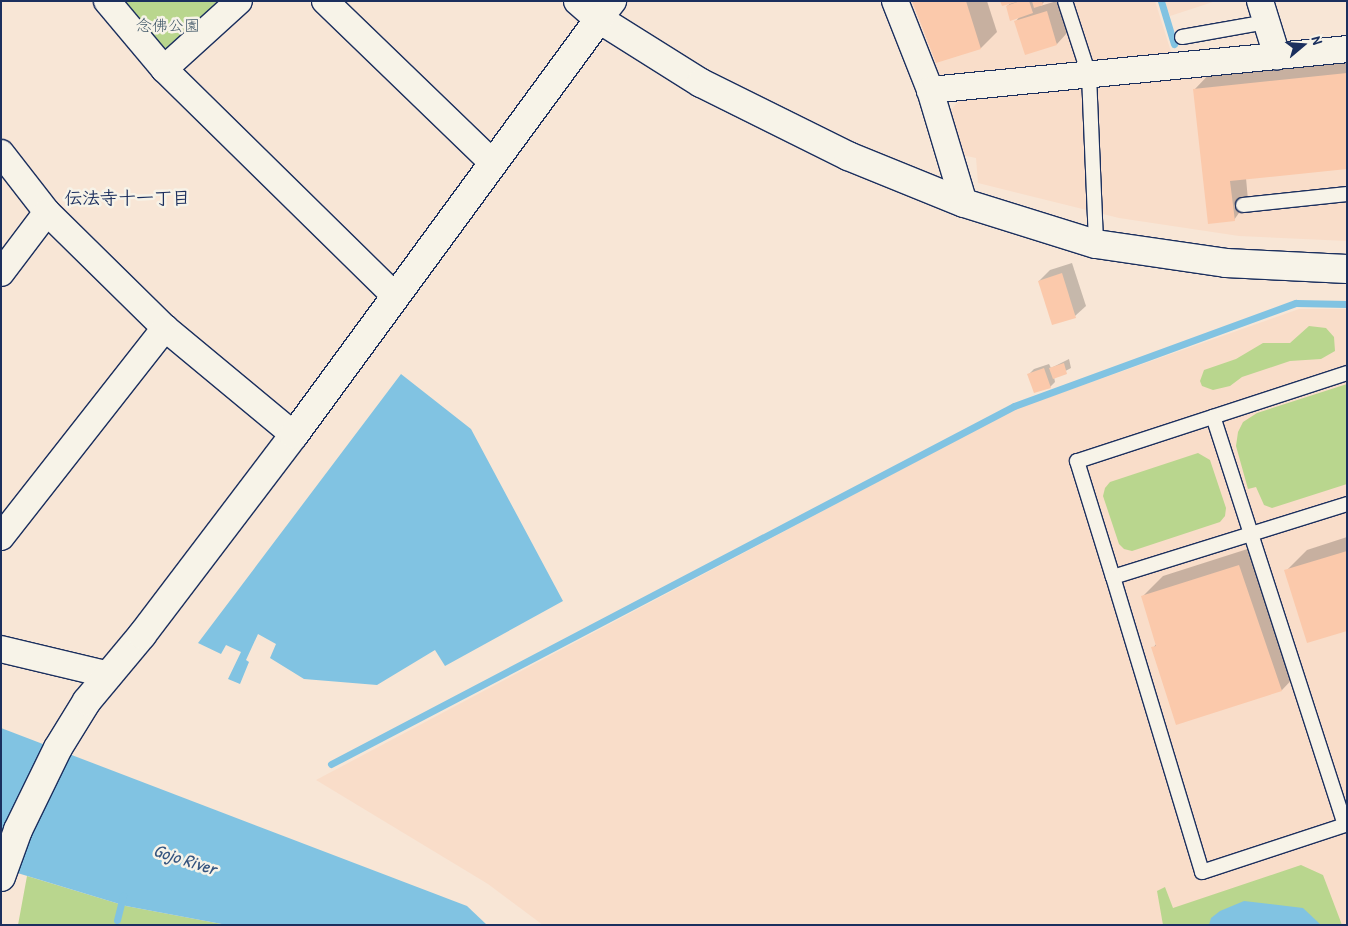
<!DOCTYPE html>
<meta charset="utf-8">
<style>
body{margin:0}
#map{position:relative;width:1348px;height:926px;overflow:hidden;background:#f8e6d6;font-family:"Patrick Hand","Klee One",sans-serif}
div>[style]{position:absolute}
.built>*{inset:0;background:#f9ddc9}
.green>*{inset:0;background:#b9d68e}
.water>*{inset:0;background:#81c3e2}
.shadow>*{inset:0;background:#0003}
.stream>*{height:7px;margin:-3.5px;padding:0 3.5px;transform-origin:3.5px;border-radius:3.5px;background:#81c3e2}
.building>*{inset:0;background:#fbc9ab}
.roads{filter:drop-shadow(1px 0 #1b2f5e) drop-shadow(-1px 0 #1b2f5e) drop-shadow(0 1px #1b2f5e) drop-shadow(0 -1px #1b2f5e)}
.service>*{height:14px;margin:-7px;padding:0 7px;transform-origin:7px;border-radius:7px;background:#f7f3e8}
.minor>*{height:26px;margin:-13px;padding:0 13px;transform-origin:13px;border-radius:13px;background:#f7f3e8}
.tertiary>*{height:28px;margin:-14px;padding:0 14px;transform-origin:14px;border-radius:14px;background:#f7f3e8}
span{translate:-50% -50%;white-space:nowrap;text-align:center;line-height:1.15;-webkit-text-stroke:5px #f7f3e8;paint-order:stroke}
.park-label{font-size:16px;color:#42596a}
.neighbourhood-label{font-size:18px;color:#1b2f5e;font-weight:700}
.water-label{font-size:18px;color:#34547f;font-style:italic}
.frame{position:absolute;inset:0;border:2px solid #1b2f5e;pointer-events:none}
.north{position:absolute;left:1278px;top:20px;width:50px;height:50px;-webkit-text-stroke:4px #f7f3e8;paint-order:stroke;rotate:72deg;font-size:14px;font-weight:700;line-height:20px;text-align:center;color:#1b2f5e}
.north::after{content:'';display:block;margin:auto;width:18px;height:22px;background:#1b2f5e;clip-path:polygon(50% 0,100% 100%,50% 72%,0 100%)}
</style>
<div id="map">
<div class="built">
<div style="clip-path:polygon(908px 1px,1155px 1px,1173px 58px,939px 79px)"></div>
<div style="clip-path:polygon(1165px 1px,1216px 1px,1170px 16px)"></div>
<div style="clip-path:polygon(1347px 60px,1347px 241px,1239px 236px,1119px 218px,978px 183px,976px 158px,957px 154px,948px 114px,960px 99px)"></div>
<div style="clip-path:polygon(1299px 309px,1347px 309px,1347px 925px,543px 925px,488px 884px,316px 780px,1015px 409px)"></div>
</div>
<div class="green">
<div style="clip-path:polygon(117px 1px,229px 1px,164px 59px)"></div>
<div style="clip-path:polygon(1309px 326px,1326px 328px,1334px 337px,1335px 351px,1321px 359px,1290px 361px,1242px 377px,1230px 386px,1213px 390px,1202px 386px,1200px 381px,1204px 370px,1236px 359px,1263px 343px,1290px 343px)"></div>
<div style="clip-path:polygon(1347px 384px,1347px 484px,1272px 508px,1264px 505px,1256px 487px,1248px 489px,1236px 446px,1238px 432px,1243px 422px,1257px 413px)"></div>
<div style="clip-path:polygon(1198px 453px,1210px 460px,1226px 508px,1225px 516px,1220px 522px,1132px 551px,1124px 549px,1119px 544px,1103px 496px,1105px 488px,1110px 482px)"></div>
<div style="clip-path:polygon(1301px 865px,1323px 875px,1342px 925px,1163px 925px,1157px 891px,1165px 887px,1173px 908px)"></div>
<div style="clip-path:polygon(27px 876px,126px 906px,227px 925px,18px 925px)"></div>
</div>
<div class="water">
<div style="clip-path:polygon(401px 374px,471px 429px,563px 601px,445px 666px,435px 650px,377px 685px,304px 679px,270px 658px,276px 644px,258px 634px,246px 660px,249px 662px,240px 684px,228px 679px,241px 652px,226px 645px,221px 654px,198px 643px)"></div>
<div style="clip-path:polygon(1px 728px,467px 906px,487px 925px,227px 925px,126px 906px,1px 868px)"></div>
<div style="clip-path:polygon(1244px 901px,1303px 908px,1321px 925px,1209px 925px,1211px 918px,1220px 911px)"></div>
</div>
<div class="shadow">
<div style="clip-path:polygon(914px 1px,987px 1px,997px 32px,981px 48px,937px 62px)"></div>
<div style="clip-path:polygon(1001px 1px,1045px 1px,1040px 6px,1057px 1px,1067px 33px,1057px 44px,1016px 21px,1020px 16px,1007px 6px,1012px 2px)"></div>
<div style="clip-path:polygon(1347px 55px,1347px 168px,1246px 178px,1248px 200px,1234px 220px,1195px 89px,1215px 68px)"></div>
<div style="clip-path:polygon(1072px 263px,1086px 306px,1075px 316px,1039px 281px,1050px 270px)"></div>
<div style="clip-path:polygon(1069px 359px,1071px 368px,1054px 377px,1055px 382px,1050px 387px,1029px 374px,1034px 369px,1049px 364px,1051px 368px)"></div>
<div style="clip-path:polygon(1347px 537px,1347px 630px,1286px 571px,1307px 550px)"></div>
<div style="clip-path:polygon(1260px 545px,1302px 669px,1282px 690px,1153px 648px,1157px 643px,1142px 597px,1163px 576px)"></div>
</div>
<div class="stream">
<div style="left:1161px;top:1px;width:45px;rotate:73.2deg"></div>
<div style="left:331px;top:764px;width:771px;rotate:-27.66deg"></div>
<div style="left:1014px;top:406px;width:300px;rotate:-20.1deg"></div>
<div style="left:1296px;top:303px;width:51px;rotate:1.1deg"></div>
<div style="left:117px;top:920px;width:25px;rotate:-76deg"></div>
</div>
<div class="building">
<div style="clip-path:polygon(912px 1px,966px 1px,981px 49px,936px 63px)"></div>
<div style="clip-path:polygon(1000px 1px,1017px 1px,1017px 2px,1002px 6px)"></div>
<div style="clip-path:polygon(1020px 1px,1029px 1px,1033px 13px,1010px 21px,1006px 6px)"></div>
<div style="clip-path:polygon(1032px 1px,1042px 1px,1043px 5px,1034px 8px)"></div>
<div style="clip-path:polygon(1047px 11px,1057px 45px,1025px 55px,1014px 21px)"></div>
<div style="clip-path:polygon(1347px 73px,1347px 169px,1230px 181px,1235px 221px,1208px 224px,1193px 89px)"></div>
<div style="clip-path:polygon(1062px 273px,1076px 318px,1052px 325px,1038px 281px)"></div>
<div style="clip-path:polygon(1064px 363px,1067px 374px,1053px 379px,1049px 368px)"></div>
<div style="clip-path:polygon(1044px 368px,1051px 388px,1034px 393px,1027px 374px)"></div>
<div style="clip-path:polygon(1347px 551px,1347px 631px,1307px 643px,1284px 570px)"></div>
<div style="clip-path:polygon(1239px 565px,1282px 691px,1176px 725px,1151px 647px,1156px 646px,1141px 596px)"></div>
</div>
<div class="roads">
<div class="service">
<div style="left:1065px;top:1px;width:78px;rotate:72deg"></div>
<div style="left:1089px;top:75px;width:169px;rotate:87.6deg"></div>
<div style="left:1182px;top:37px;width:85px;rotate:-10.1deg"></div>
<div style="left:1243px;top:205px;width:105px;rotate:-6deg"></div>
<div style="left:1347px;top:373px;width:284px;rotate:161.9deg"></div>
<div style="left:1077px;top:461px;width:121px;rotate:72.8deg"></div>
<div style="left:1113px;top:577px;width:245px;rotate:-17.3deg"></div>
<div style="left:1113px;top:577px;width:308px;rotate:73.2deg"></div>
<div style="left:1202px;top:872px;width:151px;rotate:-18.2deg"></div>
<div style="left:1345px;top:825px;width:429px;rotate:-107.9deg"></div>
</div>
<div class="minor">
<div style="left:107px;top:1px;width:89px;rotate:50deg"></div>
<div style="left:164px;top:69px;width:324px;rotate:44.5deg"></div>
<div style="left:325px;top:1px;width:233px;rotate:44deg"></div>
<div style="left:895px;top:1px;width:96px;rotate:68.5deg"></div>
<div style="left:930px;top:90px;width:118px;rotate:73.3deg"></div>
<div style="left:1260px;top:1px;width:58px;rotate:72.8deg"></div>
<div style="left:599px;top:19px;width:23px;rotate:-52deg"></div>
<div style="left:164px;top:69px;width:101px;rotate:-42.2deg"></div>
<div style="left:930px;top:90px;width:419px;rotate:-5.6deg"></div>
<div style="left:1px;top:153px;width:75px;rotate:52.1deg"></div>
<div style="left:47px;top:212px;width:165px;rotate:44.5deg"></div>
<div style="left:165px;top:328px;width:168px;rotate:39.7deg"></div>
<div style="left:1px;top:273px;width:76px;rotate:-53deg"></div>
<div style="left:1px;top:537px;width:266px;rotate:-51.9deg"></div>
<div style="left:1px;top:649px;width:111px;rotate:13.5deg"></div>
</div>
<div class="tertiary">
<div style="left:578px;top:1px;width:28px;rotate:41deg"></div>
<div style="left:599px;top:19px;width:120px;rotate:32.1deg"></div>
<div style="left:701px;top:83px;width:164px;rotate:26.4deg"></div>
<div style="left:848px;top:156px;width:125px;rotate:22.1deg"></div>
<div style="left:964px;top:203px;width:138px;rotate:17.3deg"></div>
<div style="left:1096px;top:244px;width:131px;rotate:8.3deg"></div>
<div style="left:1226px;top:263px;width:121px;rotate:2.8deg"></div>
<div style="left:1px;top:877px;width:50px;rotate:-70.1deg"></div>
<div style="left:18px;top:830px;width:91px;rotate:-64deg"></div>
<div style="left:58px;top:748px;width:55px;rotate:-58.3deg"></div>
<div style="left:87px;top:701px;width:86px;rotate:-50.2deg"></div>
<div style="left:142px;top:635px;width:251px;rotate:-52.8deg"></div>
<div style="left:294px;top:435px;width:516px;rotate:-53.75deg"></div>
</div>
</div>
<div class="park-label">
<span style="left:168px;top:25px">念佛公園</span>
</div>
<div class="neighbourhood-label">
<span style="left:127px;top:198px">伝法寺十一丁目</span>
</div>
<div class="water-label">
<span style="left:185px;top:860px;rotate:18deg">Gojo River</span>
</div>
<div class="frame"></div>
<div class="north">N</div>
</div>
